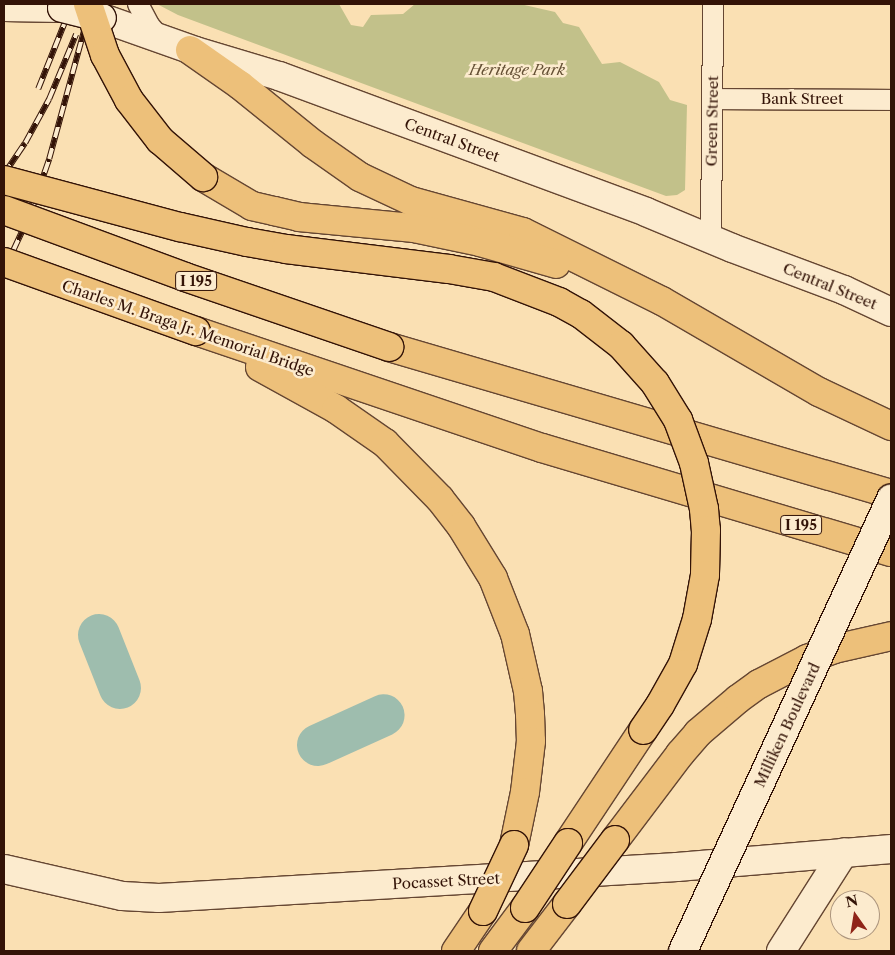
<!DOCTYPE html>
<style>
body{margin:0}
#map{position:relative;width:895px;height:955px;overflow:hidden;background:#fae0b3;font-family:"Libre Caslon Text",serif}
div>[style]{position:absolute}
.green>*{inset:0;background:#c2c18a}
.river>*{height:42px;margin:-21px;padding:0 21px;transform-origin:21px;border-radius:21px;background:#9ebdae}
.roads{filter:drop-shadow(1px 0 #654632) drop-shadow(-1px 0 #654632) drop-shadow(0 1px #654632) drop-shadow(0 -1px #654632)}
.street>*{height:20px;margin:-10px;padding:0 10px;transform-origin:10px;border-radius:10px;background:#fcebce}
.secondary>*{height:28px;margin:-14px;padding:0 14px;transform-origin:14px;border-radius:14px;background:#fcebce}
.highway>*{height:28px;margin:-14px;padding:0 14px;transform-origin:14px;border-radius:14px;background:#edc07a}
.rail>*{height:5.5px;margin-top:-2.75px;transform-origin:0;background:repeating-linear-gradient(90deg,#fcebce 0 11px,#331307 0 22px);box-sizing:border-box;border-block:1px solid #331307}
.bridges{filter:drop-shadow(1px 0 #331307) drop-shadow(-1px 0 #331307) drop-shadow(0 1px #331307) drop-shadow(0 -1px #331307)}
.secondary-bridge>*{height:28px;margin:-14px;padding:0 14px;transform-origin:14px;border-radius:14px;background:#fcebce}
.highway-bridge>*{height:28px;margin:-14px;padding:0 14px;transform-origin:14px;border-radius:14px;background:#edc07a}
span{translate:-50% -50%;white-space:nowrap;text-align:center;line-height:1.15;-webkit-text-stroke:5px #fcebce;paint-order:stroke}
.shield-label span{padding:1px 4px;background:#fcebce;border:1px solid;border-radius:4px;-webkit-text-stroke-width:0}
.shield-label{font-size:14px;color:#331307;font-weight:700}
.park-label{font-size:15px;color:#655035;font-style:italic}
.street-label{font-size:15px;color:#331307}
.frame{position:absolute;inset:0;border:5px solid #331307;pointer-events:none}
.north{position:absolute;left:830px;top:890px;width:50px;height:50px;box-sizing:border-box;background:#fcebce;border:1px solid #ac957e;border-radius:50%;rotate:347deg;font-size:14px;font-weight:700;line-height:20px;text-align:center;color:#331307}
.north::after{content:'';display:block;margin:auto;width:18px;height:22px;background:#8f2418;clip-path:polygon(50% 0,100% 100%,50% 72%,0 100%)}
</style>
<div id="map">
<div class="green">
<div style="clip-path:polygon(157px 4px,339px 4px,351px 25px,363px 27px,371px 15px,403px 14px,415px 4px,520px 4px,555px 12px,563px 23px,579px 27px,602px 64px,620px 62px,659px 82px,670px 100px,687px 105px,685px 190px,677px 195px,666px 196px,178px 15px)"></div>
</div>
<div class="river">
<div style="left:99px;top:635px;width:57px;rotate:68.4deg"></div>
<div style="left:318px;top:745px;width:72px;rotate:-24.4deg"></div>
</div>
<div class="roads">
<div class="street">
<div style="left:138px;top:4px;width:24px;rotate:62deg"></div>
<div style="left:149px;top:25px;width:18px;rotate:49deg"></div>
<div style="left:712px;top:99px;width:179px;rotate:0.3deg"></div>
<div style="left:711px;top:239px;width:235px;rotate:-89.5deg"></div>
</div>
<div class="secondary">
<div style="left:4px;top:7px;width:58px;rotate:1deg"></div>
<div style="left:102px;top:18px;width:99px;rotate:19.5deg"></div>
<div style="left:195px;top:51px;width:88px;rotate:16.6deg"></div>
<div style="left:279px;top:76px;width:391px;rotate:20.3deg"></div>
<div style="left:646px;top:212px;width:93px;rotate:22.7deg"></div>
<div style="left:732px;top:248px;width:120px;rotate:20.6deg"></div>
<div style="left:844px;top:290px;width:52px;rotate:25.1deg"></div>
<div style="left:4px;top:869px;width:121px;rotate:12.9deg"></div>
<div style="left:122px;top:896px;width:37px;rotate:3deg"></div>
<div style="left:159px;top:898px;width:519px;rotate:-3.42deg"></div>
<div style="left:677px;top:867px;width:215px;rotate:-4.8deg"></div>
<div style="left:781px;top:951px;width:117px;rotate:-57.5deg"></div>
</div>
<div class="highway">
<div style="left:190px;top:50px;width:61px;rotate:35deg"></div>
<div style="left:240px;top:85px;width:94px;rotate:38.9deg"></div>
<div style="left:313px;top:144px;width:57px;rotate:35.1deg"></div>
<div style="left:360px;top:177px;width:56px;rotate:25.2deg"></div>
<div style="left:411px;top:201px;width:116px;rotate:15.5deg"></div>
<div style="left:523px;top:232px;width:155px;rotate:26.4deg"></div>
<div style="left:662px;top:301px;width:181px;rotate:30.1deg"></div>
<div style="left:819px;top:392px;width:80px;rotate:25.3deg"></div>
<div style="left:203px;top:177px;width:57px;rotate:30.6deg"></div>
<div style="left:252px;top:206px;width:23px;rotate:13deg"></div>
<div style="left:274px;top:211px;width:26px;rotate:13deg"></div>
<div style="left:299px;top:217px;width:116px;rotate:5.5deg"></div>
<div style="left:414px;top:228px;width:67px;rotate:12deg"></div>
<div style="left:480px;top:242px;width:79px;rotate:16.1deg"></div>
<div style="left:196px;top:331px;width:365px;rotate:18.7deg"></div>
<div style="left:542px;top:448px;width:364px;rotate:16.6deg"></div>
<div style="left:389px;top:347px;width:523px;rotate:16.32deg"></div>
<div style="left:260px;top:367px;width:87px;rotate:28.9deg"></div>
<div style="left:336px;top:409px;width:60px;rotate:34.8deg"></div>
<div style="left:385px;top:443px;width:78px;rotate:45.5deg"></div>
<div style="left:440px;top:499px;width:34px;rotate:52deg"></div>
<div style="left:461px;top:526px;width:61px;rotate:58.4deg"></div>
<div style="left:493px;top:578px;width:60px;rotate:68.6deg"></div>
<div style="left:515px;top:634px;width:58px;rotate:77.2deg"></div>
<div style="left:528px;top:691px;width:23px;rotate:85deg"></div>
<div style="left:530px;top:714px;width:27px;rotate:88deg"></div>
<div style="left:531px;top:741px;width:51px;rotate:96.7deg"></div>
<div style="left:525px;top:792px;width:54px;rotate:101.7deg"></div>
<div style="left:615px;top:840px;width:108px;rotate:-52.9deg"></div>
<div style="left:680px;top:754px;width:28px;rotate:-49deg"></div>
<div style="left:698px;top:733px;width:52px;rotate:-40.4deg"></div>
<div style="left:738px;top:699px;width:26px;rotate:-36deg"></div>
<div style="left:759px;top:684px;width:54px;rotate:-27.5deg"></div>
<div style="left:807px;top:659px;width:29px;rotate:-20deg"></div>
<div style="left:834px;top:649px;width:58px;rotate:-12.8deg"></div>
<div style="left:568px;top:843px;width:136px;rotate:-56.4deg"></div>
<div style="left:456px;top:951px;width:48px;rotate:-56deg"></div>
<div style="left:493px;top:951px;width:54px;rotate:-53.3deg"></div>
<div style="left:531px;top:951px;width:59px;rotate:-52.5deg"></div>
</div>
</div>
<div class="rail">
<div style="left:38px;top:89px;width:92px;rotate:-68.2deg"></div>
<div style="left:4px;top:174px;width:37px;rotate:-56deg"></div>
<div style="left:25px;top:143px;width:50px;rotate:-61.4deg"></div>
<div style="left:49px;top:99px;width:70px;rotate:-67.4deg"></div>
<div style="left:4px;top:270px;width:62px;rotate:-65.1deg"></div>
<div style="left:30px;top:214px;width:58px;rotate:-70.9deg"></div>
<div style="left:49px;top:159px;width:161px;rotate:-74.8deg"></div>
</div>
<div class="bridges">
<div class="secondary-bridge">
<div style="left:62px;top:8px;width:41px;rotate:14deg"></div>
<div style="left:683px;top:951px;width:498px;rotate:-65.3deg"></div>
</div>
<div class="highway-bridge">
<div style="left:88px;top:4px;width:54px;rotate:71.6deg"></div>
<div style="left:105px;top:55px;width:51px;rotate:61.9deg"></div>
<div style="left:129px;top:100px;width:51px;rotate:52.2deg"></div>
<div style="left:160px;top:140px;width:57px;rotate:40.7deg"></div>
<div style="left:4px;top:180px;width:182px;rotate:15deg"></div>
<div style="left:180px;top:227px;width:69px;rotate:12.6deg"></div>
<div style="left:247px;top:242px;width:40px;rotate:10deg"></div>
<div style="left:286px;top:249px;width:164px;rotate:7deg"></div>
<div style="left:449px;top:269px;width:46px;rotate:10.1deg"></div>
<div style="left:494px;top:277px;width:70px;rotate:21deg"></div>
<div style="left:559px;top:302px;width:25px;rotate:29deg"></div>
<div style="left:581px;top:314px;width:51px;rotate:37.8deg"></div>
<div style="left:621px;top:345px;width:51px;rotate:48.2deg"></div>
<div style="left:655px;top:383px;width:44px;rotate:58.1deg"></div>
<div style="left:678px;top:420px;width:46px;rotate:69.6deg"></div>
<div style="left:694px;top:463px;width:47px;rotate:77.7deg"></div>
<div style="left:704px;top:509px;width:21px;rotate:85deg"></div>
<div style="left:706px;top:530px;width:45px;rotate:91.3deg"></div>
<div style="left:705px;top:575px;width:45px;rotate:100.3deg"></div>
<div style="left:697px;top:619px;width:47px;rotate:107.3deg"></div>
<div style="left:683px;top:664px;width:47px;rotate:119.3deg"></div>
<div style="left:660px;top:705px;width:30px;rotate:124deg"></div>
<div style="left:4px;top:210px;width:193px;rotate:20.3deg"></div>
<div style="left:185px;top:277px;width:216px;rotate:18.9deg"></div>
<div style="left:4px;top:262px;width:204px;rotate:19.8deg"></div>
<div style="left:567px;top:904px;width:80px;rotate:-53.1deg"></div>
<div style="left:525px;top:908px;width:78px;rotate:-56.5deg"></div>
<div style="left:483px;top:911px;width:73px;rotate:-64.8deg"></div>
</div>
</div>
<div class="shield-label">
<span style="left:196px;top:281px">I 195</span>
<span style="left:801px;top:525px">I 195</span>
</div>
<div class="park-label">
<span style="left:517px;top:70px">Heritage Park</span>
</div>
<div class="street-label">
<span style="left:802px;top:99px">Bank Street</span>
<span style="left:712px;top:121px;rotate:-89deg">Green Street</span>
<span style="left:452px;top:140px;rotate:20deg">Central Street</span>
<span style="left:830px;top:286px;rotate:22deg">Central Street</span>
<span style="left:188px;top:328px;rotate:19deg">Charles M. Braga Jr. Memorial Bridge</span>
<span style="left:787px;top:725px;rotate:-65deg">Milliken Boulevard</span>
<span style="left:446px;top:881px;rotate:-3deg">Pocasset Street</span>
</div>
<div class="frame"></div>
<div class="north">N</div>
</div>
